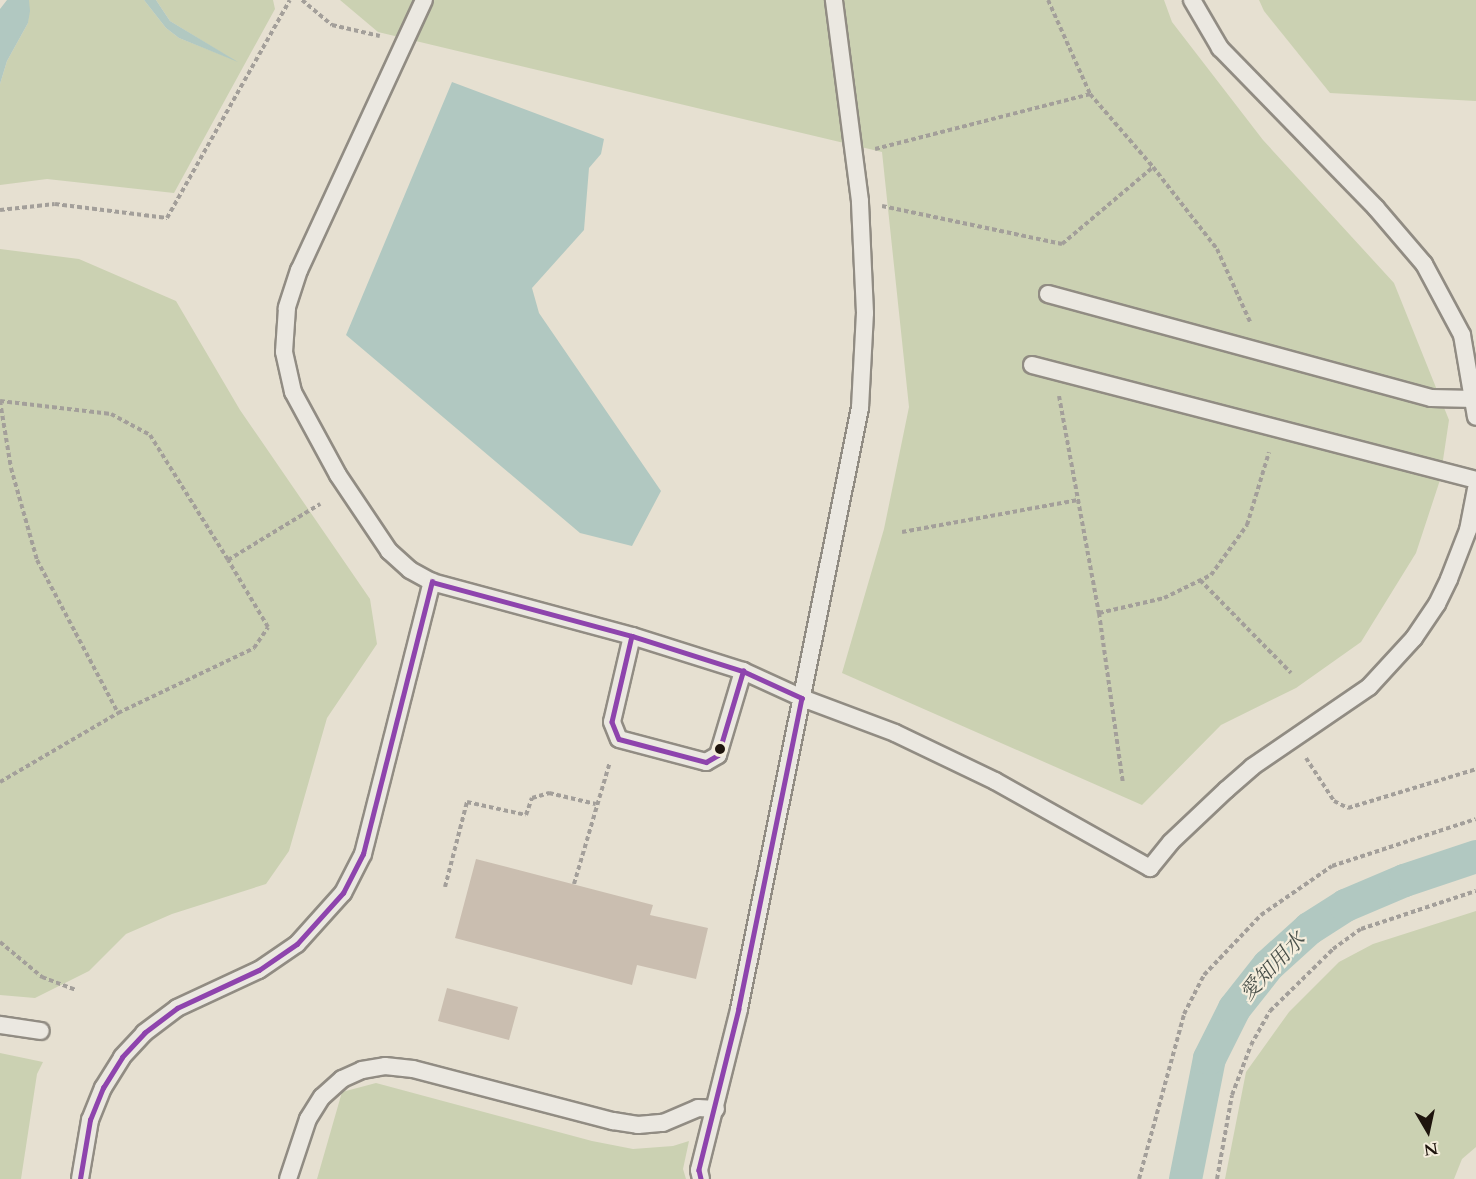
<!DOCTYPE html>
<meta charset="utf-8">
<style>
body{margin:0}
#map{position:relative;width:1476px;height:1179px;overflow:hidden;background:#e6e0d1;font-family:Cardo,"Noto Serif JP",serif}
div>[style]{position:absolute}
.green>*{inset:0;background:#cbd1b2}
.water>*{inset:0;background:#b1c8c1}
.canal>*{height:33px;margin:-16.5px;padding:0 16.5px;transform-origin:16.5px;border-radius:16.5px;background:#b1c8c1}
.building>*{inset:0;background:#cabeb0}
.path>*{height:4px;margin-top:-2px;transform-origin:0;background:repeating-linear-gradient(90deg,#a39f9a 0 4.5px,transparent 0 7.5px)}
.roads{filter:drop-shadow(2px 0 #918c83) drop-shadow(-2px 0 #918c83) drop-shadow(0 2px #918c83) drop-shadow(0 -2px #918c83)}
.service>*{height:16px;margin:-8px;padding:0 8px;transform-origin:8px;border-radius:8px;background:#ebe8e1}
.bus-1>*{height:4.5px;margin:-2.25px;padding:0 2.25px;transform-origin:2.25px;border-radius:2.25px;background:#8e44ad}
.dots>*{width:16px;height:16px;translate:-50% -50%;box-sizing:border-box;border:3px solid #f4eddc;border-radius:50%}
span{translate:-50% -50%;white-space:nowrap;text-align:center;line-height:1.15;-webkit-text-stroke:4.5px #f4eddc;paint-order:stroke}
.water-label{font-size:21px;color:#49504a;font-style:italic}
.north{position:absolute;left:1398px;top:1101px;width:60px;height:60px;-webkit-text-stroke:4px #f4eddc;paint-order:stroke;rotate:171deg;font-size:16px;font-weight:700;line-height:24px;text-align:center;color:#1e140d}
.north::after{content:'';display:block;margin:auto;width:21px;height:27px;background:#1e140d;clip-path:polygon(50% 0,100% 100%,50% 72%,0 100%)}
</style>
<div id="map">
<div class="green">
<div style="clip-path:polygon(29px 0,144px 0,166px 28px,179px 38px,232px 59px,170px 21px,156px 0,273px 0,275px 9px,174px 193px,47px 179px,0 185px,0 84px,7px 61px,28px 23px)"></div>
<div style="clip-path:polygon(340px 0,1164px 0,1172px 22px,1263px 140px,1394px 283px,1449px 420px,1440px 480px,1416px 553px,1361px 642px,1296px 688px,1221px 725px,1142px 805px,842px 673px,884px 529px,909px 407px,882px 152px,378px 32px)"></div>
<div style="clip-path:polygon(1259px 0,1476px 0,1476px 101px,1330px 93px,1264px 11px)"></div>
<div style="clip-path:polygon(0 249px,79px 259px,176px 301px,240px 410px,370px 599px,377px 644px,327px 718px,289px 851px,266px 884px,172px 914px,126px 934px,89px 971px,35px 998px,0 995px)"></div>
<div style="clip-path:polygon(1476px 911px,1476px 1147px,1462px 1159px,1454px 1179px,1225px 1179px,1246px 1072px,1289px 1012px,1339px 962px,1373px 944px)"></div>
<div style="clip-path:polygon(0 1053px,43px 1062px,37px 1074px,21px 1179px,0 1179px)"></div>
<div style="clip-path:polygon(376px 1083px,592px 1141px,633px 1149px,673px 1146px,689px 1141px,683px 1169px,686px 1179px,317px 1179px,342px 1092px)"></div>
</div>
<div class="water">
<div style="clip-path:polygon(7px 0,29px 0,30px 11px,28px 23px,7px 61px,0 84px,0 9px)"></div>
<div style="clip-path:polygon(144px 0,156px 0,170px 21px,238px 62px,179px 38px,166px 28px)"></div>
<div style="clip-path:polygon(452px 82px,604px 139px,601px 154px,589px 168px,584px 230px,532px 288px,539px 313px,661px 491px,632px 546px,580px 533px,346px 335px)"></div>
</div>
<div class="canal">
<div style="left:1185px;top:1179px;width:123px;rotate:-78.8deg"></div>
<div style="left:1209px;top:1058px;width:56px;rotate:-63.4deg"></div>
<div style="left:1234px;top:1008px;width:55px;rotate:-51.7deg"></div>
<div style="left:1268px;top:965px;width:55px;rotate:-42.1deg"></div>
<div style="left:1309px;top:928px;width:43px;rotate:-32.6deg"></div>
<div style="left:1345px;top:905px;width:64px;rotate:-23deg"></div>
<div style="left:1404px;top:880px;width:76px;rotate:-18.4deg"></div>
</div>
<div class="building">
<div style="clip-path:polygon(476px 859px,653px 905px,650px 915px,708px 928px,696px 979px,637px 965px,632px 985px,455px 938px)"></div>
<div style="clip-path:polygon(447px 988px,518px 1007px,509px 1040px,438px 1021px)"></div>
</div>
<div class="path">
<div style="left:302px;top:0;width:39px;rotate:40deg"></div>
<div style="left:332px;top:25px;width:49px;rotate:12.9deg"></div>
<div style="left:1048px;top:0;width:103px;rotate:65.9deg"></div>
<div style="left:1090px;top:94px;width:96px;rotate:49.2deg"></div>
<div style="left:1153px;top:167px;width:104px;rotate:52deg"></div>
<div style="left:1217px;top:249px;width:82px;rotate:65.6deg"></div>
<div style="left:875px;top:149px;width:222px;rotate:-14.3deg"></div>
<div style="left:882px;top:206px;width:184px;rotate:11.9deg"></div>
<div style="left:1062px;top:244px;width:119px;rotate:-40.2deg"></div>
<div style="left:0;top:210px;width:55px;rotate:-6.2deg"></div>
<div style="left:55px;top:204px;width:113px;rotate:7.1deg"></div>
<div style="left:167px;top:218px;width:250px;rotate:-60.6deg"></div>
<div style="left:1059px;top:396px;width:221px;rotate:79.6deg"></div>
<div style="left:1099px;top:613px;width:172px;rotate:82deg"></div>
<div style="left:0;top:401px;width:112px;rotate:6.7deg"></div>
<div style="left:111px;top:414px;width:44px;rotate:28.3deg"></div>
<div style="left:150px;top:435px;width:147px;rotate:58deg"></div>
<div style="left:228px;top:560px;width:108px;rotate:-31.3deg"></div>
<div style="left:0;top:401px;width:68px;rotate:80.7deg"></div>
<div style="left:11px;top:468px;width:96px;rotate:74.2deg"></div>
<div style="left:37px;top:560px;width:173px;rotate:62.1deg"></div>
<div style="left:902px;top:532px;width:179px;rotate:-10.3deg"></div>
<div style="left:1200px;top:580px;width:130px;rotate:45.6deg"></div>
<div style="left:1099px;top:613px;width:67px;rotate:-13deg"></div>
<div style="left:1164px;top:598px;width:52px;rotate:-26.1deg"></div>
<div style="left:1211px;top:575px;width:62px;rotate:-54.2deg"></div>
<div style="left:1247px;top:525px;width:76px;rotate:-73.2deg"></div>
<div style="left:1306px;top:758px;width:51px;rotate:56.9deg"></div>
<div style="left:1334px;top:801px;width:16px;rotate:27deg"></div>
<div style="left:1348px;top:808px;width:134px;rotate:-16.9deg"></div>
<div style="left:0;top:782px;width:137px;rotate:-30.3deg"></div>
<div style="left:118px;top:713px;width:151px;rotate:-25.5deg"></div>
<div style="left:254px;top:648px;width:25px;rotate:-56deg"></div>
<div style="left:268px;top:627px;width:78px;rotate:-120.8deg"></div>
<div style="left:574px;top:884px;width:127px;rotate:-73.6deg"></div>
<div style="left:445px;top:887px;width:88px;rotate:-75.5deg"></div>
<div style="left:467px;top:802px;width:60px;rotate:12.4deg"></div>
<div style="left:526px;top:815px;width:18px;rotate:-71deg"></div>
<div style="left:532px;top:798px;width:18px;rotate:-16deg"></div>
<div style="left:549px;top:793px;width:48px;rotate:13.2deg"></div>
<div style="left:0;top:942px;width:55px;rotate:39.8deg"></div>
<div style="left:42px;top:977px;width:36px;rotate:21deg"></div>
<div style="left:1139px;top:1179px;width:171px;rotate:-74.7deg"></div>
<div style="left:1184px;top:1014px;width:44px;rotate:-62.9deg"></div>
<div style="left:1204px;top:975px;width:83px;rotate:-46.5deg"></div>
<div style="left:1261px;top:915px;width:86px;rotate:-34.6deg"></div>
<div style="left:1332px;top:866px;width:151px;rotate:-18.1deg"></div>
<div style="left:1217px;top:1179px;width:85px;rotate:-79.9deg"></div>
<div style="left:1232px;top:1095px;width:53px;rotate:-69.2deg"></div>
<div style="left:1251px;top:1045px;width:39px;rotate:-61deg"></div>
<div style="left:1270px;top:1011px;width:88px;rotate:-44.5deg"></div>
<div style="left:1333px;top:949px;width:34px;rotate:-36deg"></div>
<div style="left:1361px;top:929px;width:121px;rotate:-18.3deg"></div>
</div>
<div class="roads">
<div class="service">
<div style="left:424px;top:0;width:298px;rotate:114.8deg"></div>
<div style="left:299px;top:270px;width:40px;rotate:108deg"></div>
<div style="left:287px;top:308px;width:44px;rotate:93.9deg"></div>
<div style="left:284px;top:352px;width:41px;rotate:77.3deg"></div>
<div style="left:293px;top:392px;width:94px;rotate:61.5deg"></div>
<div style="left:338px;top:475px;width:92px;rotate:56.1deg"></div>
<div style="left:389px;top:551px;width:28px;rotate:42deg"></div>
<div style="left:410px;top:570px;width:25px;rotate:29deg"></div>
<div style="left:432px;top:582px;width:207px;rotate:15.1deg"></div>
<div style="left:632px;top:636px;width:116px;rotate:17.5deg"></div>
<div style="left:743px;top:671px;width:65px;rotate:24.6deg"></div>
<div style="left:802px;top:698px;width:99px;rotate:20.6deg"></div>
<div style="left:895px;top:733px;width:111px;rotate:25.6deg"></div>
<div style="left:995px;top:781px;width:178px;rotate:29.3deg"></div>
<div style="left:1150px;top:868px;width:33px;rotate:-51deg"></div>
<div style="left:1171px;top:842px;width:76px;rotate:-43.4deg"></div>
<div style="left:1226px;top:790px;width:35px;rotate:-41deg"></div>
<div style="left:1252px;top:767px;width:142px;rotate:-34.4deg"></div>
<div style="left:1369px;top:687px;width:67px;rotate:-47.4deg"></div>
<div style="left:1414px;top:638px;width:41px;rotate:-55.9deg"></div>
<div style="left:1437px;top:604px;width:28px;rotate:-64deg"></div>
<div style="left:1449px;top:579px;width:53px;rotate:-68.8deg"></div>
<div style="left:1468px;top:530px;width:42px;rotate:-79deg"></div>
<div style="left:1192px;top:0;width:56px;rotate:59.7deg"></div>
<div style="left:1220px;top:48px;width:223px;rotate:45.7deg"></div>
<div style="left:1376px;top:208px;width:74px;rotate:49.4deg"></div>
<div style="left:1424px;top:264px;width:81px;rotate:61.8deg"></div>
<div style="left:1462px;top:335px;width:83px;rotate:80.3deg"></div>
<div style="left:1048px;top:294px;width:397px;rotate:15.2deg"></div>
<div style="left:1431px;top:398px;width:43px;rotate:1.3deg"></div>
<div style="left:1032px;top:365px;width:459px;rotate:14.5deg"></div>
<div style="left:632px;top:636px;width:88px;rotate:103.1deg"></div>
<div style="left:612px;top:722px;width:18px;rotate:68deg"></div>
<div style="left:619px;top:739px;width:90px;rotate:14.8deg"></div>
<div style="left:706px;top:762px;width:14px;rotate:-30deg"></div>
<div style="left:718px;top:755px;width:88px;rotate:-73.4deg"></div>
<div style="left:0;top:1025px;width:41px;rotate:8.3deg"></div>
<div style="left:80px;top:1179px;width:60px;rotate:-80.4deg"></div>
<div style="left:90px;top:1120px;width:35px;rotate:-68deg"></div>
<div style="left:103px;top:1088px;width:36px;rotate:-58deg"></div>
<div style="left:122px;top:1057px;width:33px;rotate:-47deg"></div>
<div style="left:144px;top:1033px;width:41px;rotate:-37.1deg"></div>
<div style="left:177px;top:1008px;width:90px;rotate:-24.9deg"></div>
<div style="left:259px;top:970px;width:46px;rotate:-34.4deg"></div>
<div style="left:297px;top:944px;width:69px;rotate:-48deg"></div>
<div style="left:343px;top:893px;width:44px;rotate:-62.9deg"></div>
<div style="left:363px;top:854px;width:281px;rotate:-75.8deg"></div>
<div style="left:288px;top:1179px;width:63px;rotate:-71.6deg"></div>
<div style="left:308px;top:1119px;width:26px;rotate:-58deg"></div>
<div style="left:322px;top:1097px;width:27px;rotate:-42deg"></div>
<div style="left:342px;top:1079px;width:22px;rotate:-24deg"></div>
<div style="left:362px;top:1070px;width:23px;rotate:-10deg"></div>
<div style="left:385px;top:1066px;width:28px;rotate:6deg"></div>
<div style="left:413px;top:1069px;width:207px;rotate:14.6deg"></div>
<div style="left:613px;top:1121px;width:25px;rotate:9deg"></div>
<div style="left:638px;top:1125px;width:25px;rotate:-5deg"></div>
<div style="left:663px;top:1123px;width:38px;rotate:-23deg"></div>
<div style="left:698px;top:1108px;width:18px;rotate:3deg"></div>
<div style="left:701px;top:1179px;width:9px;rotate:-103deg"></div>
<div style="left:699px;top:1170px;width:166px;rotate:-76deg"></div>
<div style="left:739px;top:1009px;width:613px;rotate:-78.62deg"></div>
<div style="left:860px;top:408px;width:95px;rotate:-87deg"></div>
<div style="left:865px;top:313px;width:112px;rotate:-92.6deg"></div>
<div style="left:860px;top:201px;width:203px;rotate:-97.4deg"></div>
</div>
</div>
<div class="bus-1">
<div style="left:432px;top:582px;width:207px;rotate:15.1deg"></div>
<div style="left:632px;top:636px;width:116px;rotate:17.5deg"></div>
<div style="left:743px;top:671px;width:65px;rotate:24.6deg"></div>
<div style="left:802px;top:698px;width:317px;rotate:101.5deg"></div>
<div style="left:739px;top:1009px;width:166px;rotate:104deg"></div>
<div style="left:699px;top:1170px;width:9px;rotate:77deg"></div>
<div style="left:632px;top:636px;width:88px;rotate:103.1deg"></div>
<div style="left:612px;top:722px;width:18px;rotate:68deg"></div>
<div style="left:619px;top:739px;width:90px;rotate:14.8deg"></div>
<div style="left:706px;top:762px;width:14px;rotate:-30deg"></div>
<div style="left:718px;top:755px;width:88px;rotate:-73.4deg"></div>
<div style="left:80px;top:1179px;width:60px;rotate:-80.4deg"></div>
<div style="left:90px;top:1120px;width:35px;rotate:-68deg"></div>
<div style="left:103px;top:1088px;width:36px;rotate:-58deg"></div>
<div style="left:122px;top:1057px;width:33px;rotate:-47deg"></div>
<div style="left:144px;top:1033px;width:41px;rotate:-37.1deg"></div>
<div style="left:177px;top:1008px;width:90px;rotate:-24.9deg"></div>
<div style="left:259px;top:970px;width:46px;rotate:-34.4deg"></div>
<div style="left:297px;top:944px;width:69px;rotate:-48deg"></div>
<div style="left:343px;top:893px;width:44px;rotate:-62.9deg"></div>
<div style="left:363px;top:854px;width:281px;rotate:-75.8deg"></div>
</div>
<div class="dots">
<div style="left:720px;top:749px;background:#1e140d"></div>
</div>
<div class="water-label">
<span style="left:1273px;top:967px;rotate:-47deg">愛知用水</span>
</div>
<div class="north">N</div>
</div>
